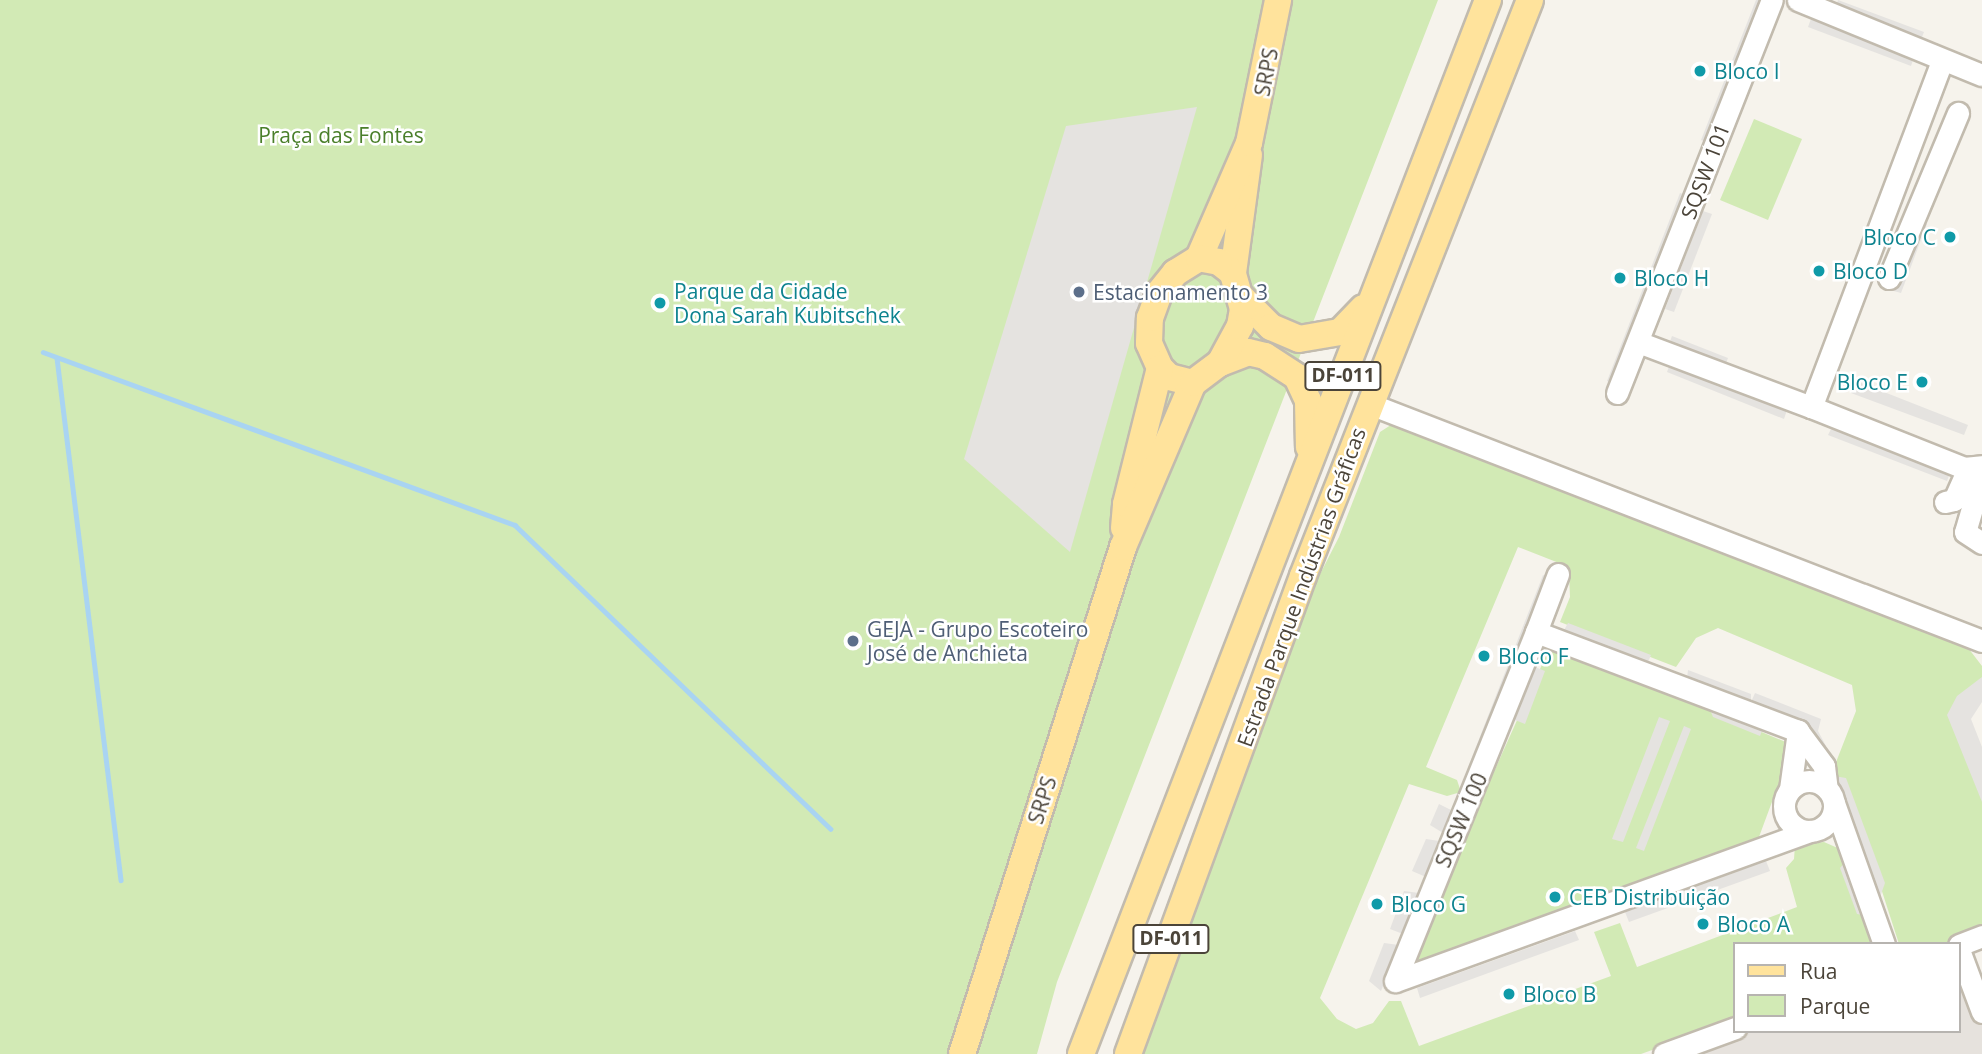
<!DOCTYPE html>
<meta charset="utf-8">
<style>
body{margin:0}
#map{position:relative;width:1982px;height:1054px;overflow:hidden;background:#f6f3ec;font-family:"Open Sans",sans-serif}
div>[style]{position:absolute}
.industrial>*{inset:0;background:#e6e2dd}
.green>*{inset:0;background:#d2eab5}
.parking>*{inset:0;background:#e5e3e0}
.stream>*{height:4.5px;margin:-2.25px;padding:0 2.25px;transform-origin:2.25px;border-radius:2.25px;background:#a9d4f2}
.roads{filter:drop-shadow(2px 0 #c2bbae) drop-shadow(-2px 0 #c2bbae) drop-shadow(0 2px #c2bbae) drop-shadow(0 -2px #c2bbae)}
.minor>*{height:21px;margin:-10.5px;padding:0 10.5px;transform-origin:10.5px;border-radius:10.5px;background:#fff}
.minor>.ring{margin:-10.5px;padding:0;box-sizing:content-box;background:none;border:21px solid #fff;border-radius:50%}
.major>*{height:26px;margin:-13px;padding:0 13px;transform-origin:13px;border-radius:13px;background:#ffe39c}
.dots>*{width:19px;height:19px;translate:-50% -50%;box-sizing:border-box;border:4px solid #fff;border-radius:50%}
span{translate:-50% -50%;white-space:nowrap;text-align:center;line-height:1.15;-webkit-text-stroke:5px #fff;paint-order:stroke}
.shield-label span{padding:2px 5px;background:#fff;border:2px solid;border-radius:5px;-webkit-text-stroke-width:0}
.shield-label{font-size:19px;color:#4b4439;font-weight:700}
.culture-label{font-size:21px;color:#0d838f}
.left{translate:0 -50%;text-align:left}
.right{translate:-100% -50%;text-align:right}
.street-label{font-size:21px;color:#4b4439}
.park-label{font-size:21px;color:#4a7f2a}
.service-label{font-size:21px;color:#4e5e75}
.legend{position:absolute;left:1733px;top:942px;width:228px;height:91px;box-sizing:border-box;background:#fff;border:2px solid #b7b4b0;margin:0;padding:9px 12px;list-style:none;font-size:21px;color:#4b4439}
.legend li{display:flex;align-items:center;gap:14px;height:35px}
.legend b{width:35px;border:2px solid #b7b4b0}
</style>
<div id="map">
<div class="industrial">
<div style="clip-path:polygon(1959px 948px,1982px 985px,1982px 1054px,1684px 1054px,1743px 1031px,1959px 1031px)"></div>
</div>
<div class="green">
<div style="clip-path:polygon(0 0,1438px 0,1057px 982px,1037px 1054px,0 1054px)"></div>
<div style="clip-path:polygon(1754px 119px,1802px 139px,1768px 220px,1720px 200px)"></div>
<div style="clip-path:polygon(1397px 421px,1962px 640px,1982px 666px,1982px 678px,1954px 703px,1982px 793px,1982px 930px,1945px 944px,1899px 944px,1850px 792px,1831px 775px,1856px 711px,1852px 685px,1718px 628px,1696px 638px,1676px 667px,1560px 622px,1570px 597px,1569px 572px,1559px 563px,1518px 547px,1426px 767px,1457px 780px,1461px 792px,1447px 796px,1409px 784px,1320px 998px,1337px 1019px,1356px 1029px,1373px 1023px,1389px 1001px,1401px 1001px,1419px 1046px,1611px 976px,1594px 932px,1620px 923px,1637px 967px,1797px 907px,1786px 868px,1794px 859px,1795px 845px,1824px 842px,1840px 849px,1871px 944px,1735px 944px,1735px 1020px,1641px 1054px,1141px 1054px,1145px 1029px,1315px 584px,1339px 537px,1380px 432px)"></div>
<div style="clip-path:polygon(1549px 649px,1564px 649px,1788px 743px,1789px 756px,1756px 845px,1413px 965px,1474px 800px,1488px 785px)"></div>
</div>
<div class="parking">
<div style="clip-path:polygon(1756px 0,1768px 0,1712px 145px,1701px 140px)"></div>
<div style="clip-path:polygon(1838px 0,1924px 32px,1920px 42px,1835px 9px)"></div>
<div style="clip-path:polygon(1812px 16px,1914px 57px,1911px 66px,1808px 27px)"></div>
<div style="clip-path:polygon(1197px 107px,1070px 552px,964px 459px,1066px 126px)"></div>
<div style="clip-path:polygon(1680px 193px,1688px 196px,1619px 386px,1607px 381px)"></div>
<div style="clip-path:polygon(1703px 211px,1712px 214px,1674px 312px,1665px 309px)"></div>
<div style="clip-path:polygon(1917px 220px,1927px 224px,1901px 293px,1890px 290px)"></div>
<div style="clip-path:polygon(1672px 336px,1728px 358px,1724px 369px,1668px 347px)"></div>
<div style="clip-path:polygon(1670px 364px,1787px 410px,1784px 419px,1667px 372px)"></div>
<div style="clip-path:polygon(1856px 381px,1968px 425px,1964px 435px,1851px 393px)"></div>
<div style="clip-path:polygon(1832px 427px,1950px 473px,1947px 481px,1828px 435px)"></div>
<div style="clip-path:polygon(1543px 575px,1553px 580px,1474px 773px,1467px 770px)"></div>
<div style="clip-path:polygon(1568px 623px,1651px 655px,1647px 664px,1563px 632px)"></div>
<div style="clip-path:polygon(1535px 667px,1545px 671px,1525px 724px,1515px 720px)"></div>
<div style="clip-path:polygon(1688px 670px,1751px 694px,1751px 702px,1755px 693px,1821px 719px,1818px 731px,1826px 746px,1824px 753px,1687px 679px)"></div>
<div style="clip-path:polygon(1982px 677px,1982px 702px,1971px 719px,1982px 747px,1982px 802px,1947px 715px,1957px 696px)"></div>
<div style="clip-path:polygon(1708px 705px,1764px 726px,1760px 736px,1713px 717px)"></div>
<div style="clip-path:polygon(1659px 717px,1670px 721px,1623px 842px,1612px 839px)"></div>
<div style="clip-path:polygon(1684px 726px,1691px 729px,1644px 851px,1636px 848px)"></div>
<div style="clip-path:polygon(1834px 776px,1846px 778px,1885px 883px,1879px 900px)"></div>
<div style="clip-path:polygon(1439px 804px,1453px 811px,1443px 833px,1430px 825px)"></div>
<div style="clip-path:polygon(1426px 839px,1439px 841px,1426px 877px,1412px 871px)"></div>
<div style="clip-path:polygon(1848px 859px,1869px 916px,1857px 914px,1840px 868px)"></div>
<div style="clip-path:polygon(1766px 861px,1770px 871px,1629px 922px,1625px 912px)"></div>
<div style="clip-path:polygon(1404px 891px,1419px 893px,1403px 934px,1390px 929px)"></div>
<div style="clip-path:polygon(1575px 931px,1579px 940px,1420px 998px,1417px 988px)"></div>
<div style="clip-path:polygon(1384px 943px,1399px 945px,1381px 991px,1369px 981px)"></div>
</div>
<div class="stream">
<div style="left:43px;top:352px;width:503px;rotate:20.13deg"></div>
<div style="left:515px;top:525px;width:438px;rotate:43.9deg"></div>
<div style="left:57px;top:358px;width:526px;rotate:83.01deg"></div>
</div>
<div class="roads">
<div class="minor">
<div style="left:1798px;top:0;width:199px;rotate:22.2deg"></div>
<div style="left:1942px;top:61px;width:370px;rotate:110.7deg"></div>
<div style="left:1811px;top:407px;width:165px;rotate:21.7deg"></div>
<div style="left:1964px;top:468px;width:18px;rotate:-6deg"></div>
<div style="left:1889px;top:278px;width:179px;rotate:-67.3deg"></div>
<div style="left:1638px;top:342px;width:185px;rotate:20.6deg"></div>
<div style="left:1617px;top:393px;width:422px;rotate:-68.5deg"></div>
<div style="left:1370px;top:404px;width:656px;rotate:21.17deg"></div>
<div style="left:1982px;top:474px;width:60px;rotate:106.3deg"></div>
<div style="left:1965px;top:532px;width:20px;rotate:33deg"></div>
<div style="left:1945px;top:502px;width:9px;rotate:-13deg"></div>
<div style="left:1954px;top:500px;width:34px;rotate:-66deg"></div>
<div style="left:1536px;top:632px;width:62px;rotate:-69.2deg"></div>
<div class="ring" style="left:1784px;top:781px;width:29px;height:29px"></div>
<div style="left:1790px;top:789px;width:59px;rotate:-82.1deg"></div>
<div style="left:1834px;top:803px;width:150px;rotate:70.5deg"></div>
<div style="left:1810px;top:831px;width:441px;rotate:160.1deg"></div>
<div style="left:1395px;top:981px;width:376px;rotate:-68deg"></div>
<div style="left:1536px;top:632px;width:280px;rotate:20.7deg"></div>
<div style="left:1798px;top:731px;width:44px;rotate:53.4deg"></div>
<div style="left:1824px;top:766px;width:23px;rotate:83deg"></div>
<div style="left:1959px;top:945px;width:25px;rotate:-21deg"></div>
<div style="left:1959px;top:950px;width:66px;rotate:69.6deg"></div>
<div style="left:1664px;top:1054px;width:76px;rotate:-20.1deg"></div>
</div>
<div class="major">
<div style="left:1233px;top:273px;width:119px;rotate:-82.3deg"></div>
<div style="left:1240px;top:296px;width:44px;rotate:45deg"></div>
<div style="left:1271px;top:327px;width:30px;rotate:23deg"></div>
<div style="left:1299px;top:339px;width:42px;rotate:-9.7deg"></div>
<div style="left:1340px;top:332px;width:33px;rotate:-46deg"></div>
<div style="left:1220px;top:363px;width:30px;rotate:-21deg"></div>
<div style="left:1248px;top:352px;width:17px;rotate:13deg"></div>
<div style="left:1265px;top:356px;width:38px;rotate:33deg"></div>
<div style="left:1297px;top:377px;width:26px;rotate:65deg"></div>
<div style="left:1308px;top:401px;width:46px;rotate:88.8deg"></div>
<div style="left:1193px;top:383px;width:25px;rotate:-166deg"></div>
<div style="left:1169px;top:377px;width:13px;rotate:-135deg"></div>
<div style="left:1160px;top:368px;width:27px;rotate:-114deg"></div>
<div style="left:1149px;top:343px;width:25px;rotate:-88deg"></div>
<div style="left:1150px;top:318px;width:27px;rotate:-70deg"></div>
<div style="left:1159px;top:293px;width:26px;rotate:-51deg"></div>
<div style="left:1175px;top:273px;width:28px;rotate:-32deg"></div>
<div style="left:1199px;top:258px;width:125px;rotate:-66.5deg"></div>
<div style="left:1249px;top:143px;width:146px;rotate:-78.5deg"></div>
<div style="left:1124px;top:528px;width:24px;rotate:-85deg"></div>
<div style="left:1126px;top:504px;width:140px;rotate:-76deg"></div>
<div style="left:962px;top:1054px;width:532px;rotate:-72.38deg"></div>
<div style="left:1123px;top:547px;width:178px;rotate:-66.9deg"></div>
<div style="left:1193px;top:383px;width:34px;rotate:-37deg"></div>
<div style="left:1220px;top:363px;width:42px;rotate:-61.6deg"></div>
<div style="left:1240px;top:326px;width:17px;rotate:-80deg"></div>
<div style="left:1243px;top:309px;width:37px;rotate:-106deg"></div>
<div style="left:1233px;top:273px;width:18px;rotate:-142deg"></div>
<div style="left:1219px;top:262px;width:20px;rotate:-169deg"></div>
<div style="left:1081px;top:1054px;width:1130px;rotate:-68.89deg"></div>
<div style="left:1128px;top:1054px;width:509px;rotate:-69.89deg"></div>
<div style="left:1303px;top:576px;width:619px;rotate:-68.49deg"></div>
</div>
</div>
<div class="dots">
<div style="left:1700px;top:71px;background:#0f9aa8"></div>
<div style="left:1950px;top:237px;background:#0f9aa8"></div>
<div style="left:1819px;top:271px;background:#0f9aa8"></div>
<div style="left:1620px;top:278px;background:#0f9aa8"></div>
<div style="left:1079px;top:292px;background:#5c6f8a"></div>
<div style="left:660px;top:303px;background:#0f9aa8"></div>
<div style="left:1922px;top:382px;background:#0f9aa8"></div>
<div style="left:853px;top:641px;background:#5c6f8a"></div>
<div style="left:1484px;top:656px;background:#0f9aa8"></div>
<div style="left:1555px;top:897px;background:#0f9aa8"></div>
<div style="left:1377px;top:904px;background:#0f9aa8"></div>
<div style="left:1703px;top:924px;background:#0f9aa8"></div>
<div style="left:1509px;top:994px;background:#0f9aa8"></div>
</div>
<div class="shield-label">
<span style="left:1343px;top:376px">DF-011</span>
<span style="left:1171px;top:939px">DF-011</span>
</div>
<div class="culture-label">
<span class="left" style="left:1714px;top:71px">Bloco I</span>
<span class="right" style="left:1936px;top:237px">Bloco C</span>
<span class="left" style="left:1833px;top:271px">Bloco D</span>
<span class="left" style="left:1634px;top:278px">Bloco H</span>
<span class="left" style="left:674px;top:303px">Parque da Cidade<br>Dona Sarah Kubitschek</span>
<span class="right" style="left:1908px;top:382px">Bloco E</span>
<span class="left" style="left:1498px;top:656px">Bloco F</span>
<span class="left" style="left:1569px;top:897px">CEB Distribuição</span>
<span class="left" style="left:1391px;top:904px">Bloco G</span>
<span class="left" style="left:1717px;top:924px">Bloco A</span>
<span class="left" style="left:1523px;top:994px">Bloco B</span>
</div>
<div class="street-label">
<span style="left:1266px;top:72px;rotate:-79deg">SRPS</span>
<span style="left:1705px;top:171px;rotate:-69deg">SQSW 101</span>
<span style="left:1301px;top:587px;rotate:-70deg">Estrada Parque Indústrias Gráficas</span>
<span style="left:1042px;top:800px;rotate:-72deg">SRPS</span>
<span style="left:1461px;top:820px;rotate:-67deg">SQSW 100</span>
</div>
<div class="park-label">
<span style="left:341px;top:135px">Praça das Fontes</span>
</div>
<div class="service-label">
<span class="left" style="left:1093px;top:292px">Estacionamento 3</span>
<span class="left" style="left:867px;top:641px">GEJA - Grupo Escoteiro<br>José de Anchieta</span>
</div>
<ul class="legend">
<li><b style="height:9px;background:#ffe39c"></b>Rua</li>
<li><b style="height:19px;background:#d2eab5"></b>Parque</li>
</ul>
</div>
